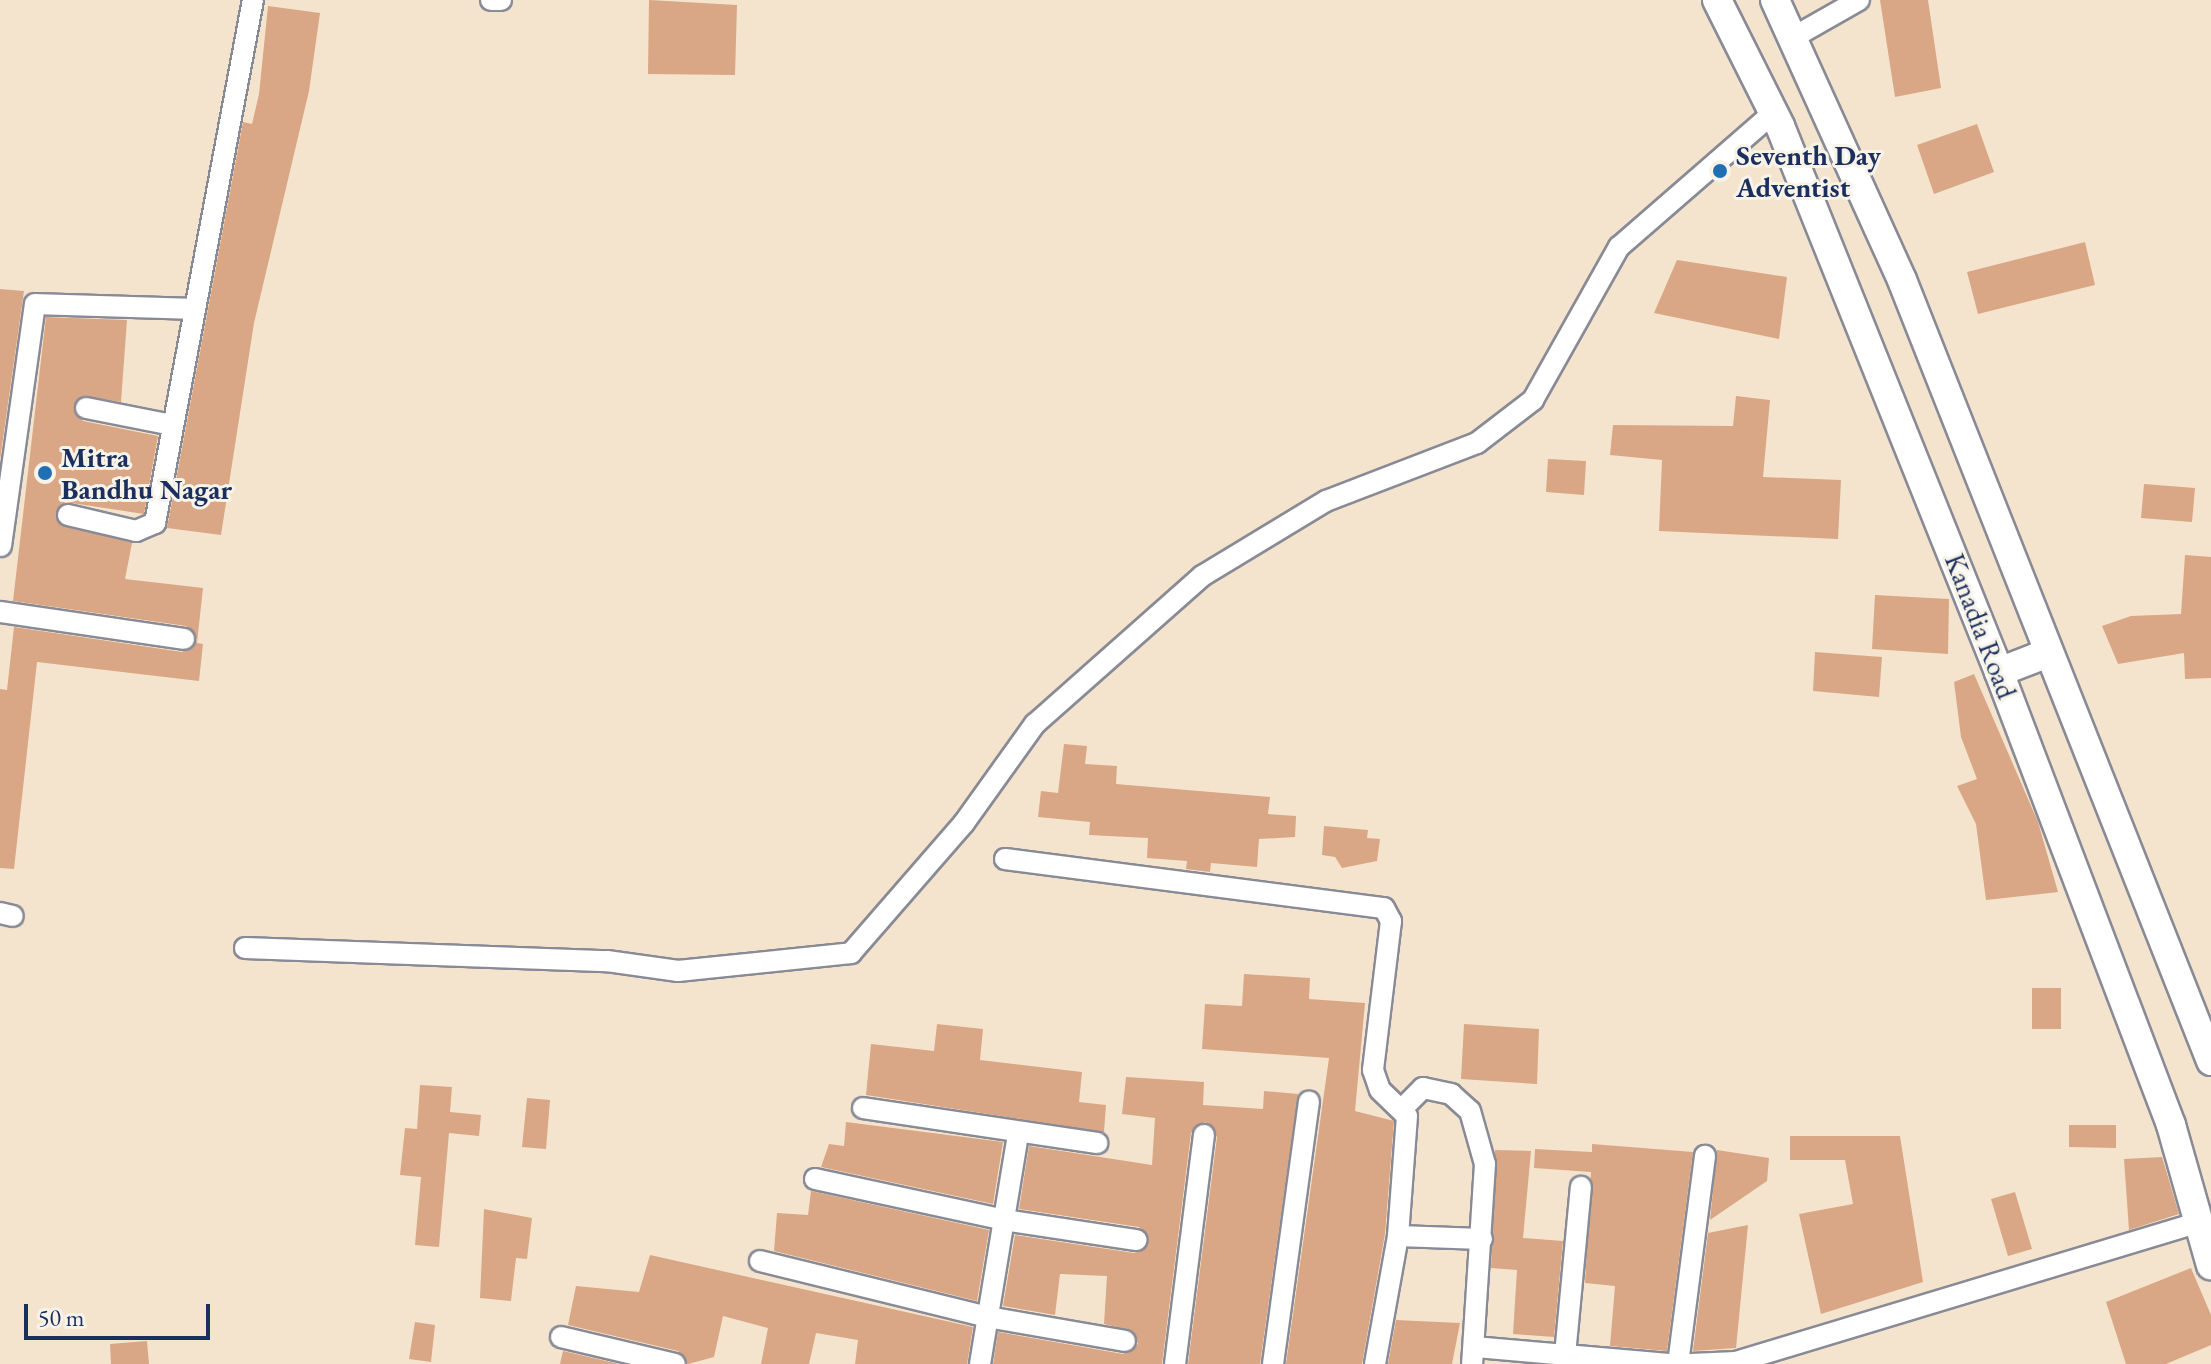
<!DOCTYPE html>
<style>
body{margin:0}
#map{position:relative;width:2211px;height:1364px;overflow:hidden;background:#f5e4cd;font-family:"EB Garamond",serif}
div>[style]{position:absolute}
.building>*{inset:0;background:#d9a785}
.roads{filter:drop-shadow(2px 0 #888a96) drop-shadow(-2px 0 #888a96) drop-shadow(0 2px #888a96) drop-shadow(0 -2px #888a96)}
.minor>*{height:20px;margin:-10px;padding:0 10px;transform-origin:10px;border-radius:10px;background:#fff}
.secondary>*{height:28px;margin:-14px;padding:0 14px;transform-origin:14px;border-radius:14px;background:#fff}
.dots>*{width:22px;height:22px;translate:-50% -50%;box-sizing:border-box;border:4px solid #f7f3e8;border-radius:50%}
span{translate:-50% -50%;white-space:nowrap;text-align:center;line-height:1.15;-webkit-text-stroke:6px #f7f3e8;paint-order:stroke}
.poi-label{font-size:28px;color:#1b2f5e;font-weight:700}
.left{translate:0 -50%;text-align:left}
.street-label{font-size:28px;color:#1b2f5e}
.scale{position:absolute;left:24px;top:1304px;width:186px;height:36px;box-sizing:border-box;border:4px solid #1b2f5e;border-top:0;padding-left:10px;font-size:24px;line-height:28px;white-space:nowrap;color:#1b2f5e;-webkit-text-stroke:6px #f7f3e8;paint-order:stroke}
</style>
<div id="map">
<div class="building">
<div style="clip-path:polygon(649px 0,737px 5px,735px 75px,648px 74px)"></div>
<div style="clip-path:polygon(1880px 0,1928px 0,1941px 88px,1895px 97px)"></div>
<div style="clip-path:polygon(268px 6px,320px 13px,309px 91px,254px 323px,221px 535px,167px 528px,243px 122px,252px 124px,259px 94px)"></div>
<div style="clip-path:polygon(1977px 124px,1994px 172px,1934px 194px,1917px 145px)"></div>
<div style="clip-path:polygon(2085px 242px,2095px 285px,1978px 314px,1967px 272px)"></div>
<div style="clip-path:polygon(1677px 260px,1787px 277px,1779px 339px,1654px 313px)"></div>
<div style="clip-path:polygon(0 289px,24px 291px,0 460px)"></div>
<div style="clip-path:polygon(46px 317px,127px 320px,121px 402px,83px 396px,74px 411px,83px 421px,158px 436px,144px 514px,65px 502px,56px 519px,132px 543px,125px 579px,203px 588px,197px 643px,203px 644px,199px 681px,37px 662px,14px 869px,0 868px,0 689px,7px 690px,14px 627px,182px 652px,197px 640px,186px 626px,13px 601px)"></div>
<div style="clip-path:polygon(1736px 396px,1770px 400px,1763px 477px,1841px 480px,1838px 539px,1659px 531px,1662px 460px,1610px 455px,1613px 425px,1733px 426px)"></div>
<div style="clip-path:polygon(1548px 459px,1586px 461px,1584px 495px,1546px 492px)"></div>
<div style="clip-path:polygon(2144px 484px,2195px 488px,2192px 522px,2141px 518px)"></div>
<div style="clip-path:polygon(2185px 555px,2211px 557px,2211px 678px,2185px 679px,2184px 653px,2118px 664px,2102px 626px,2131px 616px,2181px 614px)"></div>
<div style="clip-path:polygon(1875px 595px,1949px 599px,1948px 654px,1872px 649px)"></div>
<div style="clip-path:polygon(1815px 652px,1882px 657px,1879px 697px,1813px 691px)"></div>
<div style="clip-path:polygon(1974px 674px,2038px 822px,2058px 892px,1986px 900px,1976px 824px,1957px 786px,1977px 779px,1961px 737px,1954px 682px)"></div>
<div style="clip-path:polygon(1064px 744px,1087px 746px,1085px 764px,1117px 766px,1116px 784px,1270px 797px,1268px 814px,1296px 816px,1295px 837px,1259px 839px,1257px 867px,1211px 863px,1210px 872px,1186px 869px,1187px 861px,1147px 858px,1148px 838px,1089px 835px,1090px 822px,1038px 817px,1041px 791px,1058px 793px)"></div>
<div style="clip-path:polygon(1324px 826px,1368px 830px,1367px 838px,1380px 839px,1377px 861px,1342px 868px,1335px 857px,1322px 855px)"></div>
<div style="clip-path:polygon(1244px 974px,1310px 978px,1309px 999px,1365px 1003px,1355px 1111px,1394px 1121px,1385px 1234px,1362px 1364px,1286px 1364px,1329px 1058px,1202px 1049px,1205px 1004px,1242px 1006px)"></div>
<div style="clip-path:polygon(2032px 988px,2061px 988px,2061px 1029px,2032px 1029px)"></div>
<div style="clip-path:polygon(937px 1024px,983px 1029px,980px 1060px,1082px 1072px,1079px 1102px,1106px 1105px,1104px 1132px,866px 1095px,871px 1044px,934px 1051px)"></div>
<div style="clip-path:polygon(1464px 1024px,1539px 1029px,1537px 1084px,1461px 1079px)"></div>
<div style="clip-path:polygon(1126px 1077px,1204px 1082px,1203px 1105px,1263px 1109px,1264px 1091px,1298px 1094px,1260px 1364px,1188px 1364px,1217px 1137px,1205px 1122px,1191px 1133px,1162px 1364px,993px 1364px,998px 1332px,1123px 1354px,1138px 1344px,1133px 1331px,1104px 1324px,1107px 1276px,1060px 1274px,1055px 1315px,1003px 1306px,1015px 1235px,1134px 1253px,1147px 1247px,1148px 1236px,1139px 1227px,1019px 1209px,1029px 1146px,1152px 1165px,1155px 1118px,1122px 1114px)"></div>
<div style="clip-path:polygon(420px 1085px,452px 1087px,450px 1112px,481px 1115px,479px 1136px,449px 1133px,439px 1247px,415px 1245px,421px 1177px,400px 1175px,405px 1128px,417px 1129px)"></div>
<div style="clip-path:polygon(527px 1098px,550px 1100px,546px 1149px,522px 1147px)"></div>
<div style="clip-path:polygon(846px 1122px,1003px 1142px,993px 1204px,821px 1167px,829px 1144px,844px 1146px)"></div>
<div style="clip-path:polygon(2069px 1125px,2116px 1125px,2116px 1148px,2069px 1147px)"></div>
<div style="clip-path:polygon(1790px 1136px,1900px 1136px,1923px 1282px,1821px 1314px,1799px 1214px,1853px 1204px,1845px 1160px,1790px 1160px)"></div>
<div style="clip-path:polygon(1592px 1144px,1693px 1152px,1667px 1351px,1610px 1346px,1615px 1286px,1585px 1283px,1591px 1172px,1534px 1168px,1535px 1149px,1592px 1152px)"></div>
<div style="clip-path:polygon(1495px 1150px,1531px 1151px,1523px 1238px,1563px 1241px,1554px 1337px,1513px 1334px,1517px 1270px,1491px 1268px)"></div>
<div style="clip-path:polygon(1717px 1150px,1769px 1158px,1767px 1181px,1710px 1220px)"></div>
<div style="clip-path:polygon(2162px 1157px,2179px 1214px,2129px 1230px,2124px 1159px)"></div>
<div style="clip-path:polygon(811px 1191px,989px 1230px,977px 1301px,774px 1251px,777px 1213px,808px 1215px)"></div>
<div style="clip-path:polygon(2015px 1192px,2032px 1249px,2008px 1256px,1991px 1199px)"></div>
<div style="clip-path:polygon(484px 1209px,532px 1218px,527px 1259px,516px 1258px,511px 1301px,480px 1298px)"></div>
<div style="clip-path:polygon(1748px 1225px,1736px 1348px,1693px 1351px,1708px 1233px)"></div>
<div style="clip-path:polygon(650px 1255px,973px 1327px,967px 1364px,855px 1364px,858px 1340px,816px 1333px,809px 1364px,761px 1364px,768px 1328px,723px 1316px,714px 1357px,688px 1364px,678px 1351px,568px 1325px,576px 1286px,639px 1292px)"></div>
<div style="clip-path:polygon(2191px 1268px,2211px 1315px,2211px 1345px,2166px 1364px,2126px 1364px,2106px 1302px)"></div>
<div style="clip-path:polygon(1396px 1320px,1460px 1323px,1452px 1364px,1388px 1364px)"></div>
<div style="clip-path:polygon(415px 1322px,435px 1325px,431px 1362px,409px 1359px)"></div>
<div style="clip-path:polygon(147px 1341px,149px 1364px,111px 1364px,110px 1344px)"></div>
<div style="clip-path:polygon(563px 1351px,619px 1364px,560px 1364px)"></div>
</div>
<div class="roads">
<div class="minor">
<div style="left:491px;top:0;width:10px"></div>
<div style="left:1792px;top:38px;width:77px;rotate:-29.6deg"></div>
<div style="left:86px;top:408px;width:88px;rotate:11.2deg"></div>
<div style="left:68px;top:515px;width:70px;rotate:13.2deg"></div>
<div style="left:136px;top:531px;width:21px;rotate:-23deg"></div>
<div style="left:155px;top:523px;width:532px;rotate:-79.39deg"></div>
<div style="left:1px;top:546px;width:244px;rotate:-82deg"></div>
<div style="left:35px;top:304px;width:160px;rotate:1.8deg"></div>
<div style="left:0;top:612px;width:186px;rotate:8.3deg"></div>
<div style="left:1005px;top:859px;width:382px;rotate:7.4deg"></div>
<div style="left:1384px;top:908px;width:15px;rotate:62deg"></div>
<div style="left:1391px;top:921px;width:150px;rotate:96.9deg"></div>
<div style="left:1373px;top:1070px;width:21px;rotate:71deg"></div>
<div style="left:1380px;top:1090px;width:37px;rotate:44deg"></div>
<div style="left:1407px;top:1116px;width:120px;rotate:94.3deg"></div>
<div style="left:1398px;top:1236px;width:130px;rotate:100.2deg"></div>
<div style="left:0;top:913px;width:13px;rotate:13deg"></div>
<div style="left:245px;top:948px;width:362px;rotate:2.1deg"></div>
<div style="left:607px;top:961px;width:72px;rotate:8deg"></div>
<div style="left:678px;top:971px;width:174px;rotate:-5.9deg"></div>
<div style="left:851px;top:953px;width:172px;rotate:-49deg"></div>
<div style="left:964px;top:823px;width:122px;rotate:-54.4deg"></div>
<div style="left:1035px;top:724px;width:223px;rotate:-41.5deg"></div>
<div style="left:1202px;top:576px;width:145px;rotate:-31.2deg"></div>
<div style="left:1326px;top:501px;width:162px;rotate:-21deg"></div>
<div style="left:1477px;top:443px;width:71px;rotate:-37.5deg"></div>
<div style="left:1533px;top:400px;width:176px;rotate:-60.7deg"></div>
<div style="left:1619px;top:247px;width:204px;rotate:-41deg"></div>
<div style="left:1404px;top:1107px;width:27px;rotate:-45deg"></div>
<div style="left:1423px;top:1088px;width:29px;rotate:12deg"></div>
<div style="left:1451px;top:1094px;width:25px;rotate:42deg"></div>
<div style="left:1470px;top:1111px;width:55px;rotate:74.2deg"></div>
<div style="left:1485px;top:1164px;width:200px;rotate:93.7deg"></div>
<div style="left:863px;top:1108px;width:237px;rotate:8.5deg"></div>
<div style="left:815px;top:1179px;width:193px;rotate:12.2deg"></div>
<div style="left:1004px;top:1220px;width:134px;rotate:8.6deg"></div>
<div style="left:1398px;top:1236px;width:84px;rotate:2deg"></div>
<div style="left:760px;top:1261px;width:235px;rotate:13.8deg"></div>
<div style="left:988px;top:1317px;width:139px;rotate:9.9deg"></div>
<div style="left:561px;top:1337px;width:117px;rotate:13.3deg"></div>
<div style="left:1475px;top:1347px;width:196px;rotate:5deg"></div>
<div style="left:1565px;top:1355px;width:169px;rotate:-84.6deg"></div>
<div style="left:980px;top:1364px;width:233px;rotate:-80.6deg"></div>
<div style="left:1175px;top:1364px;width:231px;rotate:-82.8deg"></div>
<div style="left:1273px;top:1364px;width:265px;rotate:-82.2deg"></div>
<div style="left:1678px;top:1364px;width:210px;rotate:-82.6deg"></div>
<div style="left:1691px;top:1364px;width:45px;rotate:-2.5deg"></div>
<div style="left:1736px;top:1362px;width:484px;rotate:-16.8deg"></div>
</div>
<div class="secondary">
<div style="left:1717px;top:0;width:141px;rotate:63.4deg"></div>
<div style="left:1780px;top:126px;width:588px;rotate:68.14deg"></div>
<div style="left:1999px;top:672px;width:485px;rotate:69.2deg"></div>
<div style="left:2171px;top:1125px;width:146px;rotate:74.1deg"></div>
<div style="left:1775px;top:0;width:307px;rotate:65.6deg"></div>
<div style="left:1902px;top:280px;width:840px;rotate:68.41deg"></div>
<div style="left:1999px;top:672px;width:53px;rotate:-21.2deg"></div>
</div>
</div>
<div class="dots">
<div style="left:1720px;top:171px;background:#1f6fb2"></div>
<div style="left:45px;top:473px;background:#1f6fb2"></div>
</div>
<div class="poi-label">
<span class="left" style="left:1736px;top:171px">Seventh Day<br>Adventist</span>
<span class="left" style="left:61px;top:473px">Mitra<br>Bandhu Nagar</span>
</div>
<div class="street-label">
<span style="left:1981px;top:626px;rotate:69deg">Kanadia Road</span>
</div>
<div class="scale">50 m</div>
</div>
